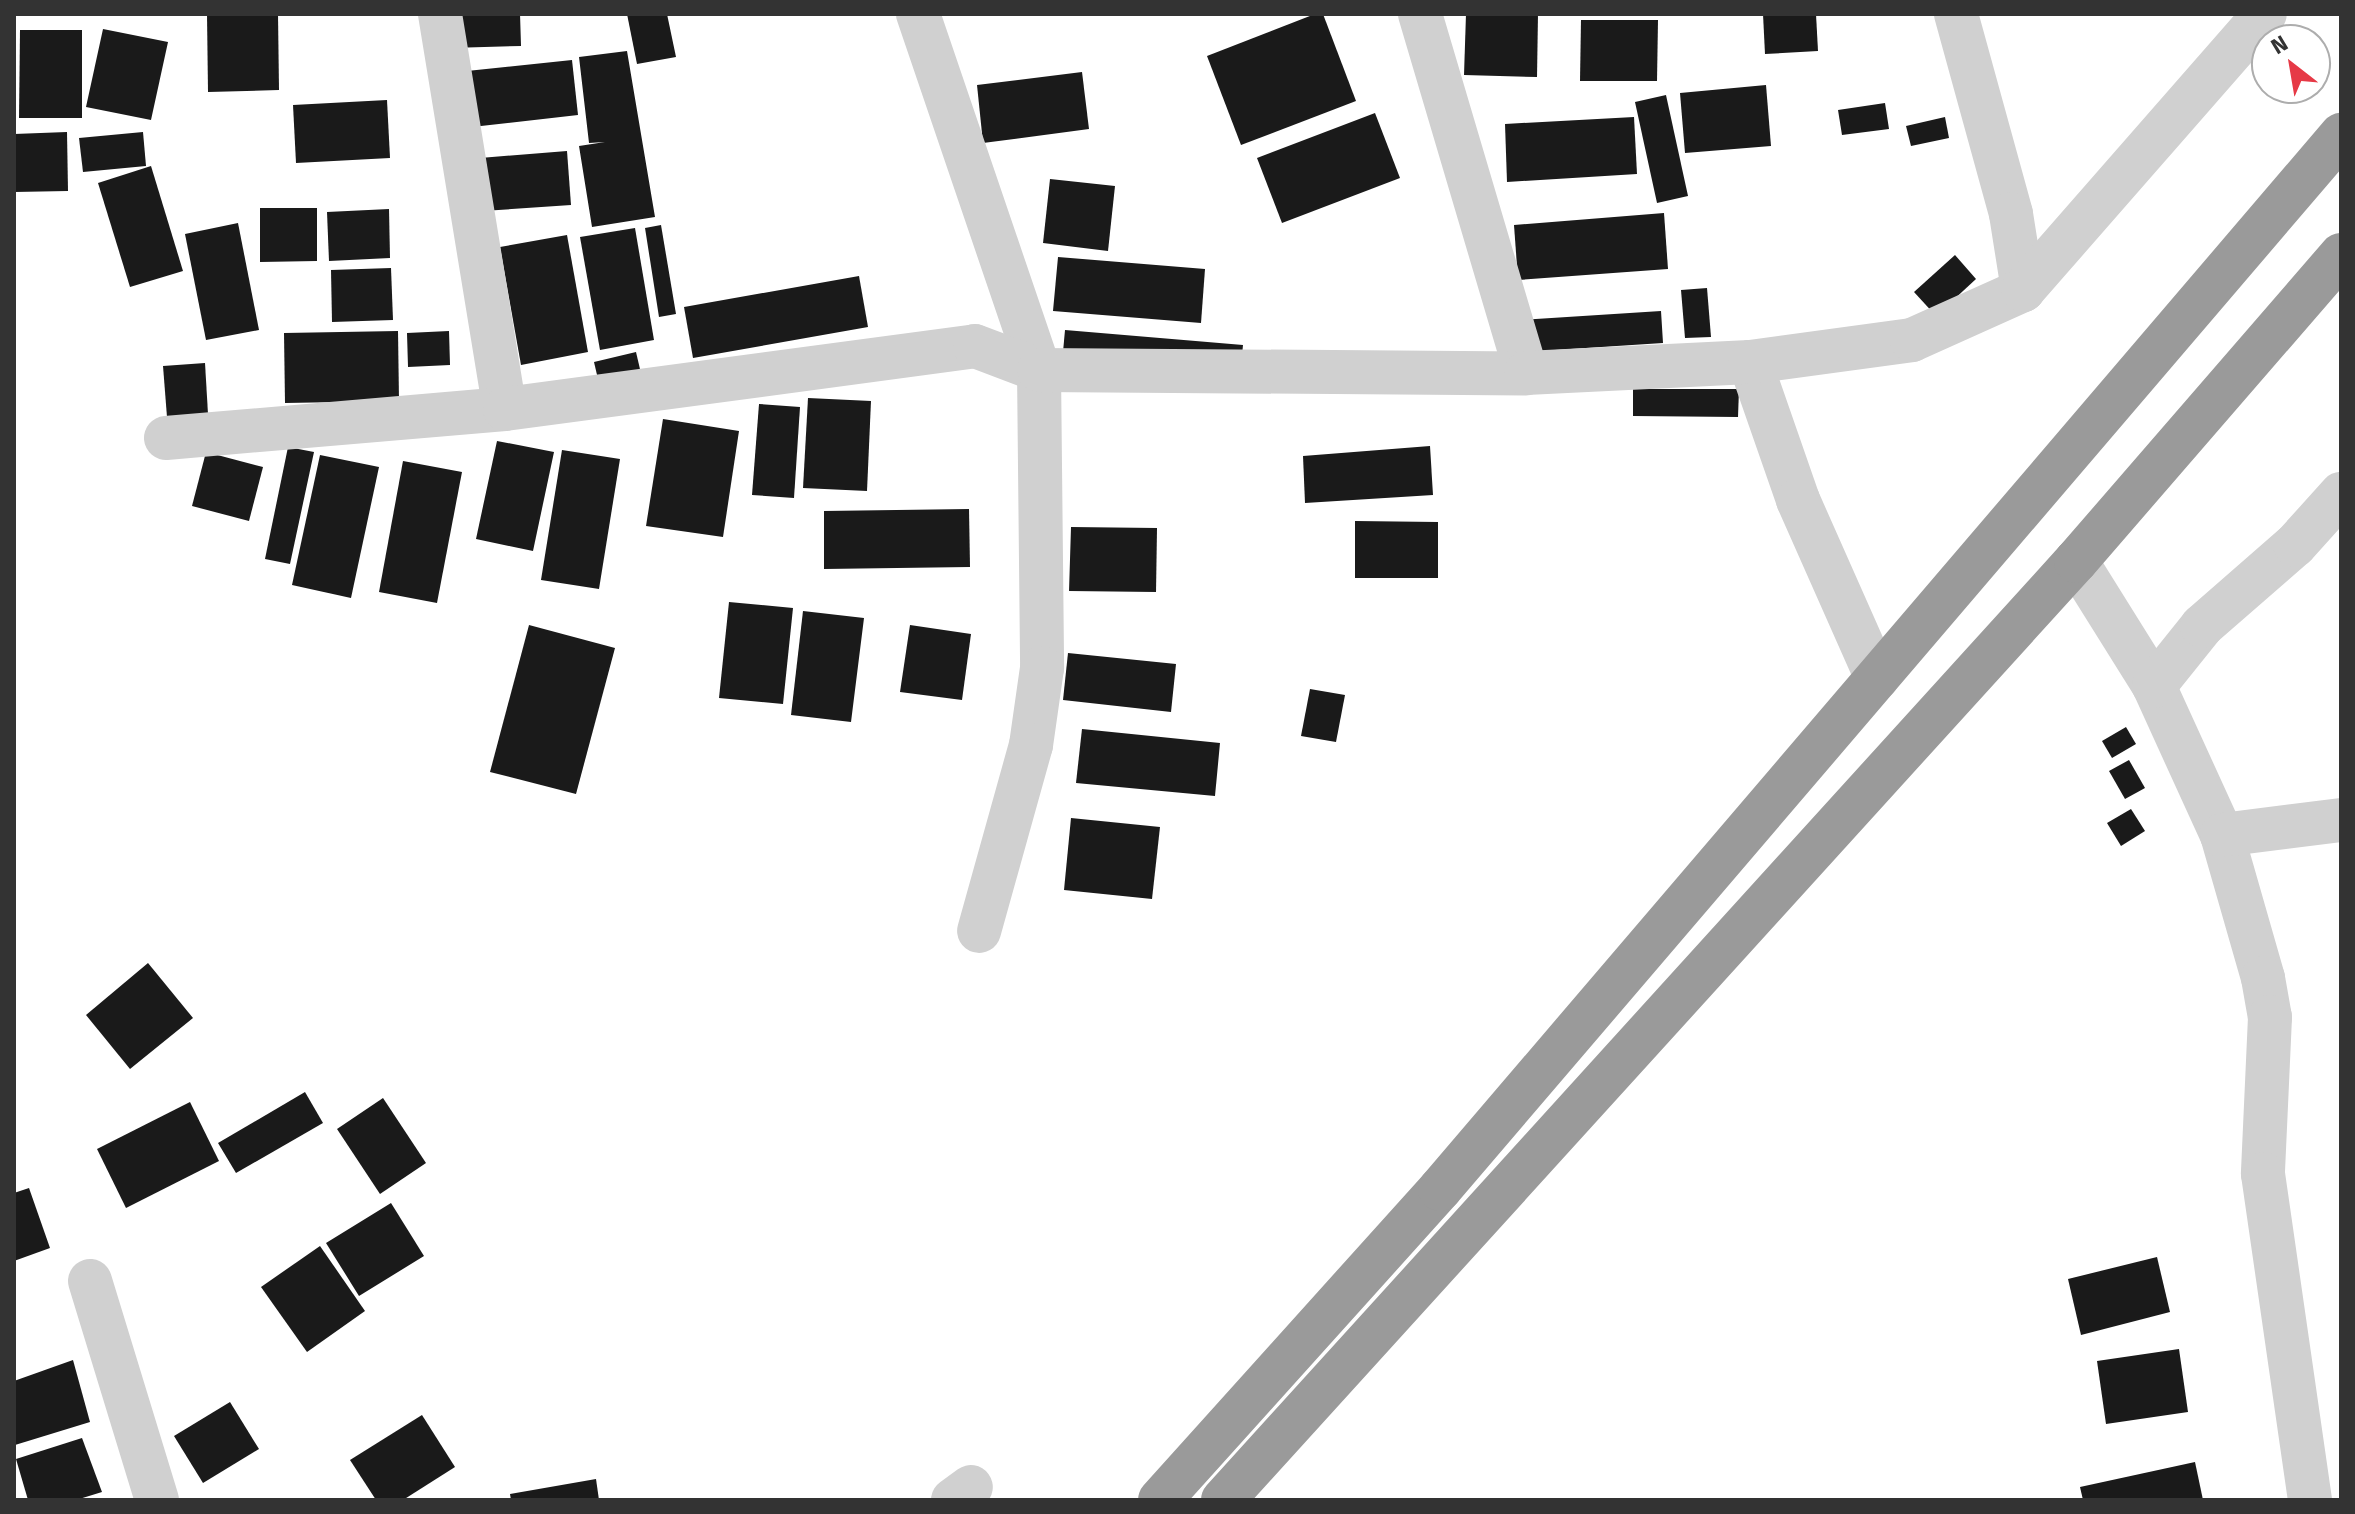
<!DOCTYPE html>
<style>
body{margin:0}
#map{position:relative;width:2355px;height:1514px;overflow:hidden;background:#fff;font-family:"Fira Sans",sans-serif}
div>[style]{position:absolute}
.building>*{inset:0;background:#1a1a1a}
.minor>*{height:44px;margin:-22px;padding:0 22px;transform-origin:22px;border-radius:22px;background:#d0d0d0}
.highway>*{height:44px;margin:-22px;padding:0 22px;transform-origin:22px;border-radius:22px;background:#9a9a9a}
span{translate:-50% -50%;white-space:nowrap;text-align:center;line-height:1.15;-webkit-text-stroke:8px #fff;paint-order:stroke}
.frame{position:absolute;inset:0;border:16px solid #333;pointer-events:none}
.north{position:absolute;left:2251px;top:24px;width:80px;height:80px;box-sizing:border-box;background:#fff;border:2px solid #adadad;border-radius:50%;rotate:329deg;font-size:22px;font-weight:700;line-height:32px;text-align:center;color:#333}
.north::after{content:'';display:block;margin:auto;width:28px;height:36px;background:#e63946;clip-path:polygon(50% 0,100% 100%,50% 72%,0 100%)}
</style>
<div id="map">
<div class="building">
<div style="clip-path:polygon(207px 14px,278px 14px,279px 90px,208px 92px)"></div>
<div style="clip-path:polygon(450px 14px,520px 14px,521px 46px,450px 48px)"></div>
<div style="clip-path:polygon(627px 14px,667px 14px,676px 57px,637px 64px)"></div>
<div style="clip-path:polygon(1315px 14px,1323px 14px,1356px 101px,1241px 145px,1207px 56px)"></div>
<div style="clip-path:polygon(1466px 14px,1538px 14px,1537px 77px,1464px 75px)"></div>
<div style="clip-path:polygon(1763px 14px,1816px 14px,1818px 51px,1765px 54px)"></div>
<div style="clip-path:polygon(1581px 20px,1658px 20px,1657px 81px,1580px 81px)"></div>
<div style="clip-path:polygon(103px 29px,168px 42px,151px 120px,86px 107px)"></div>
<div style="clip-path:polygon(20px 30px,82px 30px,82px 118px,19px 118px)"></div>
<div style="clip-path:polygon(627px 51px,655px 217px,592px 227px,579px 146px,605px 142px,589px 143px,579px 57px)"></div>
<div style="clip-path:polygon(572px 60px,578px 115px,472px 127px,467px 71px)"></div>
<div style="clip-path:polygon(1082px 72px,1089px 129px,983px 143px,977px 85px)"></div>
<div style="clip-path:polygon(1766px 85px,1771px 146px,1685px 153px,1680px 93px)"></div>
<div style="clip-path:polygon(1666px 95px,1688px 196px,1657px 203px,1635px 102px)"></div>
<div style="clip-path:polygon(387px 100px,390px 158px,296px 163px,293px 105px)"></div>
<div style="clip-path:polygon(1885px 103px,1889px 129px,1842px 135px,1838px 110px)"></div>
<div style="clip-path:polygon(1375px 113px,1400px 178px,1282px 223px,1257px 158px)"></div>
<div style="clip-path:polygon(1634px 117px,1637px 174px,1507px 182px,1505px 124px)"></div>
<div style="clip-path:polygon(1945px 117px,1949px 138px,1911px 146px,1906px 126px)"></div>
<div style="clip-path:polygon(67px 132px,68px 191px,14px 192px,14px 134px)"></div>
<div style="clip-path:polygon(143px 132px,146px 166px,83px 172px,79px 138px)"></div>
<div style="clip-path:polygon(567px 151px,571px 205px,483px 211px,480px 158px)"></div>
<div style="clip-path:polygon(151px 166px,183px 271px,130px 287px,98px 183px)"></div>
<div style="clip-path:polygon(1050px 179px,1115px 186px,1108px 251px,1043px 243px)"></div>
<div style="clip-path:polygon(260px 208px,317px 208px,317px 261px,260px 262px)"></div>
<div style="clip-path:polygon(389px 209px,390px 258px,329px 261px,327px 212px)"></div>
<div style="clip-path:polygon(1664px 213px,1668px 269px,1518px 280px,1514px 225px)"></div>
<div style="clip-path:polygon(238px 223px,259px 330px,206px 340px,185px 234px)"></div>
<div style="clip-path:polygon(661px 225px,676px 314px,659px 317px,645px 228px)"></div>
<div style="clip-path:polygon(635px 228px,654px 340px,600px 350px,580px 237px)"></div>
<div style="clip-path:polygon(567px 235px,588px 352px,521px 365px,500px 247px)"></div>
<div style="clip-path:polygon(1955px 255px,1976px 279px,1936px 316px,1914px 292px)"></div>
<div style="clip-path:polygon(1058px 257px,1205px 269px,1201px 323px,1053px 311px)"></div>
<div style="clip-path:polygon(391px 268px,393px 320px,332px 322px,331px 270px)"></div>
<div style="clip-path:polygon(859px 276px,868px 327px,693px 358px,684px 307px)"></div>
<div style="clip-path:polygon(1707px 288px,1711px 337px,1685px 338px,1681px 290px)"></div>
<div style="clip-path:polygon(1661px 311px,1663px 343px,1523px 352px,1521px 320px)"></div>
<div style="clip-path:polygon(1065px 330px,1243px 345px,1241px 366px,1063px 352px)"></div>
<div style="clip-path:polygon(398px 331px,399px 401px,285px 403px,284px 333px)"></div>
<div style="clip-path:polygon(449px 331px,450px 365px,408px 367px,407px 333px)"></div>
<div style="clip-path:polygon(636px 352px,643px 382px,601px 392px,594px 362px)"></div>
<div style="clip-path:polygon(205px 363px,208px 414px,167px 417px,163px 366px)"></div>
<div style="clip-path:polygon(1633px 389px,1739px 389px,1738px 417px,1633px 416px)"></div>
<div style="clip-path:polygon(808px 398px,871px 401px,867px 491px,803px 488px)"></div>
<div style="clip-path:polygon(759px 404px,800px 407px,794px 498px,752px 495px)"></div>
<div style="clip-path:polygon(663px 419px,739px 431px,723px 537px,646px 526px)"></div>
<div style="clip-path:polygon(497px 441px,554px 452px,533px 551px,476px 539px)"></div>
<div style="clip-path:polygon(1430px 446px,1433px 495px,1305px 503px,1303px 456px)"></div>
<div style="clip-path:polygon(288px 447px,314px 452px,290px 564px,265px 559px)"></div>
<div style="clip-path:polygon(562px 450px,620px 459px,599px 589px,541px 580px)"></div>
<div style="clip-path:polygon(206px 452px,263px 467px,249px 521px,192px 506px)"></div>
<div style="clip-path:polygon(320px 455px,379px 467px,351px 598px,292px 585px)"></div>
<div style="clip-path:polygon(403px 461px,462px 472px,437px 603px,379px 592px)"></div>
<div style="clip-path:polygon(969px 509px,970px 567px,824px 569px,824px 511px)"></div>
<div style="clip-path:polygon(1355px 521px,1438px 522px,1438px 578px,1355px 578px)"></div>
<div style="clip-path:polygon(1071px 527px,1157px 528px,1156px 592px,1069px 591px)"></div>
<div style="clip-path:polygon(729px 602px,793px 608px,783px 704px,719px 698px)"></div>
<div style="clip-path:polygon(803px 611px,864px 618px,851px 722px,791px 715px)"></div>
<div style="clip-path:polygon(529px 625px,615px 648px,576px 794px,490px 772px)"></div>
<div style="clip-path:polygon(910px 625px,971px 634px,962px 700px,900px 692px)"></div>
<div style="clip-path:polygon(1068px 653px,1176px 664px,1171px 712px,1063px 700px)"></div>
<div style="clip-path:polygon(1310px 689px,1345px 695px,1336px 742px,1301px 736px)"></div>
<div style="clip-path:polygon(2126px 727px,2136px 744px,2112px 758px,2102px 741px)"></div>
<div style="clip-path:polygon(1082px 729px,1220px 743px,1215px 796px,1076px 783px)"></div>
<div style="clip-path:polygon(2129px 760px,2145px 788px,2125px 799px,2109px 771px)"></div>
<div style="clip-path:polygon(2131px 809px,2145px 831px,2121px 846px,2107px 823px)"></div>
<div style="clip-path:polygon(1071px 818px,1160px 827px,1152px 899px,1064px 890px)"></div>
<div style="clip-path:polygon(148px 963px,193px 1018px,130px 1069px,86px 1015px)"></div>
<div style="clip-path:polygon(305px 1092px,323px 1123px,236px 1173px,218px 1143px)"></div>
<div style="clip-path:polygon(383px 1098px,426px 1163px,380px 1194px,337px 1129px)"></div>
<div style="clip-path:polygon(190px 1102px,219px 1161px,126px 1208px,97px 1149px)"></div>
<div style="clip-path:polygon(29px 1188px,50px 1248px,14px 1261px,14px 1193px)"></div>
<div style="clip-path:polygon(391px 1203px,424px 1256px,359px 1296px,326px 1243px)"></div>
<div style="clip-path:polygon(320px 1246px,365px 1311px,307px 1352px,261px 1287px)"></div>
<div style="clip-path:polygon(2157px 1257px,2170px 1312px,2081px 1335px,2068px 1279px)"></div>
<div style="clip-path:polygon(2179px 1349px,2188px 1412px,2106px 1424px,2097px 1361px)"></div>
<div style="clip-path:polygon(73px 1360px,90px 1422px,15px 1445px,14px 1381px)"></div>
<div style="clip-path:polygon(230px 1402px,259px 1449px,203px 1483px,174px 1436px)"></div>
<div style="clip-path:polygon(422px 1415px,455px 1467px,403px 1500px,376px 1500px,350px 1460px)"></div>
<div style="clip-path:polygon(82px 1438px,102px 1492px,76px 1500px,28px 1500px,16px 1459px)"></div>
<div style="clip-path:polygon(2195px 1462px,2203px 1500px,2083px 1500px,2080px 1487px)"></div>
<div style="clip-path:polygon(596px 1479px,599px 1500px,511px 1500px,510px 1494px)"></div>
</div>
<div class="minor">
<div style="left:440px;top:14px;width:400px;rotate:80.7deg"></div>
<div style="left:918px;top:14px;width:376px;rotate:71.2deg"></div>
<div style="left:1039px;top:370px;width:298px;rotate:89.4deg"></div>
<div style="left:1042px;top:668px;width:78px;rotate:98.1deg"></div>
<div style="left:1031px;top:745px;width:193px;rotate:105.6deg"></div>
<div style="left:1420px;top:14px;width:374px;rotate:73.5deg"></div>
<div style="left:1956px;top:14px;width:207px;rotate:74.6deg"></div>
<div style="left:2011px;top:214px;width:77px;rotate:81deg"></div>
<div style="left:1750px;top:362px;width:146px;rotate:70.8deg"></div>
<div style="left:1798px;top:500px;width:195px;rotate:66.1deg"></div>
<div style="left:166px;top:438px;width:340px;rotate:-4.9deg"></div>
<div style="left:505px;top:409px;width:474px;rotate:-7.6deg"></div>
<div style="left:975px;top:346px;width:68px;rotate:20.6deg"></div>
<div style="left:1039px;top:370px;width:487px;rotate:0.4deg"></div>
<div style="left:1526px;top:373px;width:224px;rotate:-2.8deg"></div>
<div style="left:1750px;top:362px;width:163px;rotate:-7.7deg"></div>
<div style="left:1912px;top:340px;width:122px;rotate:-24.2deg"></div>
<div style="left:2023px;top:290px;width:367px;rotate:-48.8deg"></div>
<div style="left:2076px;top:561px;width:147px;rotate:58deg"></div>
<div style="left:2154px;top:686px;width:164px;rotate:65.5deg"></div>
<div style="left:2222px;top:835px;width:149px;rotate:74deg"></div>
<div style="left:2263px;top:978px;width:40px;rotate:80deg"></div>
<div style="left:2270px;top:1017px;width:157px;rotate:92.6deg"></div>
<div style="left:2263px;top:1174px;width:329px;rotate:81.8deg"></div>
<div style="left:2154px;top:686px;width:77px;rotate:-51.3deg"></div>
<div style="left:2202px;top:626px;width:123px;rotate:-41.1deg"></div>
<div style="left:2295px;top:545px;width:69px;rotate:-48deg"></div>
<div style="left:2222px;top:835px;width:120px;rotate:-7.2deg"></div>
<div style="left:90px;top:1281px;width:229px;rotate:73deg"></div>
<div style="left:953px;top:1500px;width:22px;rotate:-36deg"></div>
</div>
<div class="highway">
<div style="left:1160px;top:1500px;width:418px;rotate:-48deg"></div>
<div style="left:1440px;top:1189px;width:1387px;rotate:-49.47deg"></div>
<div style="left:1223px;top:1500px;width:1269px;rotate:-47.75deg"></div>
<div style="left:2076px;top:561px;width:405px;rotate:-49.1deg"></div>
</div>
<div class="frame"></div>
<div class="north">N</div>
</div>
